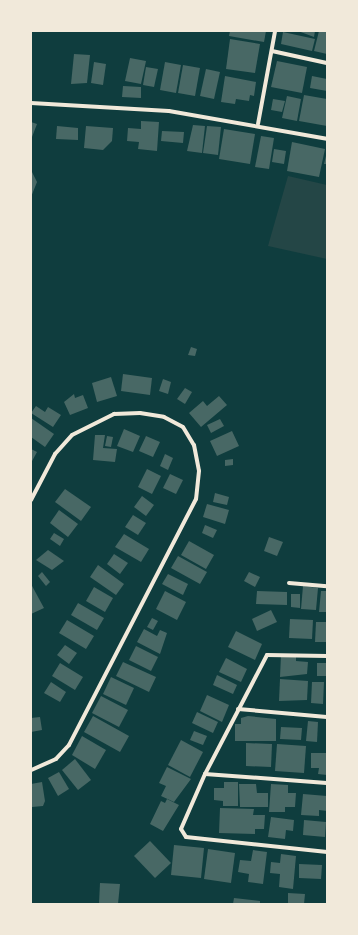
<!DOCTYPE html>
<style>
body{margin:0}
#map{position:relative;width:358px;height:935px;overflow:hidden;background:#0f3d3e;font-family:Lora,serif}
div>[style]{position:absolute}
.green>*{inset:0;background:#244646}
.building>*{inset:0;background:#486865}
.minor>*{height:4px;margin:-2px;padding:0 2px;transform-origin:2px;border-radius:2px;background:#f1e9da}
span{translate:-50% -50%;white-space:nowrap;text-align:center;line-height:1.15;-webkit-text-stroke:3px #f1e9da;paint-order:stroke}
.frame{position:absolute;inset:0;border:32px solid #f1e9da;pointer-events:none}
</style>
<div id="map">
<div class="green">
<div style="clip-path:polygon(288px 176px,327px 185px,327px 259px,268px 246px)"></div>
</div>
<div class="building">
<div style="clip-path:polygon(230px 31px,266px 31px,264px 42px,229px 36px)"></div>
<div style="clip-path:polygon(298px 31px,315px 31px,314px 37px)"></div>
<div style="clip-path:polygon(319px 31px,327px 31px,327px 54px,314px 51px)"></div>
<div style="clip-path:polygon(283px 32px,315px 39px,312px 51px,281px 44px)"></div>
<div style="clip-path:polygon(230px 39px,260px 44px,255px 73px,226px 69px)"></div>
<div style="clip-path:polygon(74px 54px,90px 55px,87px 83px,71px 84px)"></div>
<div style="clip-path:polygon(130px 58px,146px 61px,141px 84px,125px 81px)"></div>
<div style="clip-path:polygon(277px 61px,307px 67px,302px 93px,271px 87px)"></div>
<div style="clip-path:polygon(94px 62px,106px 64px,103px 85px,91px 83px)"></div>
<div style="clip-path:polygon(165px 62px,181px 65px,176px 93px,160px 90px)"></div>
<div style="clip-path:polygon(183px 65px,200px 68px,195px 96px,178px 93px)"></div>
<div style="clip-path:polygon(146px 67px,158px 69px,154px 87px,143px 85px)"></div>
<div style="clip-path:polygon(206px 69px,220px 72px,214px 99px,200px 96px)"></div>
<div style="clip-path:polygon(225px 76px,256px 82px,254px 96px,250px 95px,249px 101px,236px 99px,235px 104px,221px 102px)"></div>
<div style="clip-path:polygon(312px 76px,327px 79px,327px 91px,310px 88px)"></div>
<div style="clip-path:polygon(123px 86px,141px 87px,141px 98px,122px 97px)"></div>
<div style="clip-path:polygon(304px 95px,327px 99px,327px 126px,299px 121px)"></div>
<div style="clip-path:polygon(287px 96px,301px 99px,297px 121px,282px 118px)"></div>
<div style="clip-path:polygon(273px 99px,285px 101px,282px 112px,271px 110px)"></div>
<div style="clip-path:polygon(141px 121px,159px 122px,157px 151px,138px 149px,139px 142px,127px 141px,128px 128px,141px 129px)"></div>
<div style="clip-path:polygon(31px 122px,37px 124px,32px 137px,31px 136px)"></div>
<div style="clip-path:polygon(193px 125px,205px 126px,202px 153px,187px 151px)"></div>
<div style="clip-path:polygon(57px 126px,78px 128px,78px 140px,56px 139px)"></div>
<div style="clip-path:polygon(86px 126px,113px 128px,112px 141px,103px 150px,84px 148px)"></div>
<div style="clip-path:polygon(207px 126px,221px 127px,218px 155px,203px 153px)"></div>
<div style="clip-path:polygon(224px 129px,255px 134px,250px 164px,219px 159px)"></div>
<div style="clip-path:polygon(162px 131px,184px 132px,183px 143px,161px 141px)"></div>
<div style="clip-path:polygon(261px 136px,274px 138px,269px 169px,255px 167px)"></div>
<div style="clip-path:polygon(292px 142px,325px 149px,319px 177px,287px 171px)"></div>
<div style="clip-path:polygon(274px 149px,286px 151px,284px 164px,272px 162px)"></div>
<div style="clip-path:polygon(327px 152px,327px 164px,324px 164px)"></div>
<div style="clip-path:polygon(31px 170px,37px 182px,31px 197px)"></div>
<div style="clip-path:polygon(191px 347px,197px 349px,195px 356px,188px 355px)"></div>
<div style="clip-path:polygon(123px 374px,152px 378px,150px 395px,121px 391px)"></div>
<div style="clip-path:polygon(111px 377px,117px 396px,97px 402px,92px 383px)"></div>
<div style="clip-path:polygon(163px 379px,171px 382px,168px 394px,159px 391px)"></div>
<div style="clip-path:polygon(185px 388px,192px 392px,185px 404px,177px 399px)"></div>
<div style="clip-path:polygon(74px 394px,75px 398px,83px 395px,88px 408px,70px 415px,64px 402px)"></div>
<div style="clip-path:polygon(219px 396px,227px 405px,201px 427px,189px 413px,203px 401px,207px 406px)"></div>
<div style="clip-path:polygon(36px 406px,45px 412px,48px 407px,61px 415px,53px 427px,31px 413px)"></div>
<div style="clip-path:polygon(31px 418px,54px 434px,45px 447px,31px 437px)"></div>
<div style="clip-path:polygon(220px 419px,224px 426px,211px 433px,207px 425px)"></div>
<div style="clip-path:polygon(124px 429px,140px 436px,133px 452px,117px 446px)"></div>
<div style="clip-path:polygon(232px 431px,239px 446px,217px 456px,210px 441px)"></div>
<div style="clip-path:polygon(95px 435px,105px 435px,103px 448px,117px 449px,115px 462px,93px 460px)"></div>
<div style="clip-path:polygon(107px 436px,113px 437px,111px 447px,105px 446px)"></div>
<div style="clip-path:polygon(146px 436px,160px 442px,153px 457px,139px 451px)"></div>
<div style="clip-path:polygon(31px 449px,37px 452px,31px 463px)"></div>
<div style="clip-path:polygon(165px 454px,173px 458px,168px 470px,160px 466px)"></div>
<div style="clip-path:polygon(233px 459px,233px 465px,225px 466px,225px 460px)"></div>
<div style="clip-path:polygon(147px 469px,161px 476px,152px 494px,138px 487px)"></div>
<div style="clip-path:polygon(170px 474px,183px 480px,176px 494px,163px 488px)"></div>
<div style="clip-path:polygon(65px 489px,91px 507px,81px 521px,55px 502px)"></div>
<div style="clip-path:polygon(215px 493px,229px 497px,227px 505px,213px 502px)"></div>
<div style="clip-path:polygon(142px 496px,154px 505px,146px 516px,134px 507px)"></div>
<div style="clip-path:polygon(207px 504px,229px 510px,225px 524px,203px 517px)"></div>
<div style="clip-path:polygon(59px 510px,78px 524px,68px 537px,50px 523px)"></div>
<div style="clip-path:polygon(133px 515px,146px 523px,138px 535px,125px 527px)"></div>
<div style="clip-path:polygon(205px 525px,217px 530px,213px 538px,202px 533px)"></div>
<div style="clip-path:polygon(54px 533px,64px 539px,60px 546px,50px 539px)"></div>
<div style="clip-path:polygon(124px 534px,149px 549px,141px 562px,115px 547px)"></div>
<div style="clip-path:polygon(269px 537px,283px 542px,277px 556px,264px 551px)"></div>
<div style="clip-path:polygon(189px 541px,214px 555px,206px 569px,181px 555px)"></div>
<div style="clip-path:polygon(48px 550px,64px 561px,52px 570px,36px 560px)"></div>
<div style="clip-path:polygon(114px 554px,128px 563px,120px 574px,107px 564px)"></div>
<div style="clip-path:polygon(178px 556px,207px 572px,200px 584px,171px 568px)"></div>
<div style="clip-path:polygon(98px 565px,124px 584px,116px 595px,90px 577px)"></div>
<div style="clip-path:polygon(42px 572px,50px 582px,46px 586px,38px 576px)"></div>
<div style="clip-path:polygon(249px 572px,260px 577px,255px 587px,244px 581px)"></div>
<div style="clip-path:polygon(168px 574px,188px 584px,183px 595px,162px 584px)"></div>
<div style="clip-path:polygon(31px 584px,44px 608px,31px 614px)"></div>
<div style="clip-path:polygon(303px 586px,318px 588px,316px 610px,301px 609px)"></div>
<div style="clip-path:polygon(94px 587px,113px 598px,105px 612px,86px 601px)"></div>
<div style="clip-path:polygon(165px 591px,186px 602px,177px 620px,156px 609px)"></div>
<div style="clip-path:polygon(257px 591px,287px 592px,287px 605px,256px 604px)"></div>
<div style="clip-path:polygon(321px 591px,327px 591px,327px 612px,319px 612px)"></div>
<div style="clip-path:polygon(291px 594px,300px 594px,300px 608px,291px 607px)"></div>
<div style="clip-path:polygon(78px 603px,104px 618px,97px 630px,71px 615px)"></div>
<div style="clip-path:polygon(271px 610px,277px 622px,257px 631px,252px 619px)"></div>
<div style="clip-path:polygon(152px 618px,158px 621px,153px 630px,147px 627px)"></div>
<div style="clip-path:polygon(290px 619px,313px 620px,312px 639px,289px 638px)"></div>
<div style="clip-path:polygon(67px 620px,94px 636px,86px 649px,59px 633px)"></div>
<div style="clip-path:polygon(316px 622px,327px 622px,327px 642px,315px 642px)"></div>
<div style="clip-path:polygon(144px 629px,157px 636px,160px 630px,167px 633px,160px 654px,137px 642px)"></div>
<div style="clip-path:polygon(236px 631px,262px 644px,255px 660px,228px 647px)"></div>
<div style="clip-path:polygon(65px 645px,77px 653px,69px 664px,57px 655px)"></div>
<div style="clip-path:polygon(136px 646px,158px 657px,151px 671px,129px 660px)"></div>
<div style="clip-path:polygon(281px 655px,296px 656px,296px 661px,308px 662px,307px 674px,280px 677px)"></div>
<div style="clip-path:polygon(226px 658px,247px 669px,241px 682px,219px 672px)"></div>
<div style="clip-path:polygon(123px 662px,156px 677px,149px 692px,116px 676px)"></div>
<div style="clip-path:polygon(60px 663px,83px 677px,75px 690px,52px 676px)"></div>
<div style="clip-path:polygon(317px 663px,327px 663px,327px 681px,326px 676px,317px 676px)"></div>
<div style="clip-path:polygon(217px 675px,237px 685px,233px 694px,213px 685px)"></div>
<div style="clip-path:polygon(111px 677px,134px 688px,126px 705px,103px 694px)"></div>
<div style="clip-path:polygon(280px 679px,308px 681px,307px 700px,279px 701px)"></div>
<div style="clip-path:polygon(51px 682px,66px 692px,60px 702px,44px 693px)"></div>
<div style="clip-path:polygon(312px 682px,324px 682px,323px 704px,311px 703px)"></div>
<div style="clip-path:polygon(207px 695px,229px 705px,222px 722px,200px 711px)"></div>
<div style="clip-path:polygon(101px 696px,128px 710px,119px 727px,92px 713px)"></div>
<div style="clip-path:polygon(197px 712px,218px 722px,213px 733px,192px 723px)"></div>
<div style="clip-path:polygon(93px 716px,129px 736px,120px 752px,84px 732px)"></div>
<div style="clip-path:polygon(248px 716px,276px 719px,276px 741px,235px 741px,235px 724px,241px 724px,241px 718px)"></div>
<div style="clip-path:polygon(40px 717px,42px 730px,31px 732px,31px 718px)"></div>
<div style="clip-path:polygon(308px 721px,318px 722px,317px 742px,306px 741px)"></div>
<div style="clip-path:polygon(281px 727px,302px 728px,301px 740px,280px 739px)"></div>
<div style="clip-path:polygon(194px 731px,207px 736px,203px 745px,190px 740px)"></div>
<div style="clip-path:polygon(82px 736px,106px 750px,95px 769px,72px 755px)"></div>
<div style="clip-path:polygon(181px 740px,203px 752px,190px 777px,168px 765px)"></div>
<div style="clip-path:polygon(246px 743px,272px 744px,271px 767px,246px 766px)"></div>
<div style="clip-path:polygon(277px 744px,306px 746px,304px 773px,275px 771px)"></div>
<div style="clip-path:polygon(311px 753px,327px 753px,327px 775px,318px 774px,319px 768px,311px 768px)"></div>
<div style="clip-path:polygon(75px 759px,91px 780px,78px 790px,62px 770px)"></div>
<div style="clip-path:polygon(167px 767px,191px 779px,174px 802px,161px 796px,166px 786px,159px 783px)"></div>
<div style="clip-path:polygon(59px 772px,69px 789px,58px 796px,48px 778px)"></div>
<div style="clip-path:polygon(42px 782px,45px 801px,43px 806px,32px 807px,31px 784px)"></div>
<div style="clip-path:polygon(224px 782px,238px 782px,238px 806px,223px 806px,223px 801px,214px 800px,214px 788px,224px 788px)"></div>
<div style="clip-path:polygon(239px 784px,256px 784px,257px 793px,268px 793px,268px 807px,240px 807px)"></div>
<div style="clip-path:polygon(271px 784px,288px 785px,288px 793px,296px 793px,295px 807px,285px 807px,285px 812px,269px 812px)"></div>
<div style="clip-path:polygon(303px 794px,327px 796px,327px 811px,319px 810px,319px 816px,301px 815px)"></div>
<div style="clip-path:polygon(167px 799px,179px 805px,163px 831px,150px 824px,161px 801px,165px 803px)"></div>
<div style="clip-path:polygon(220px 808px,254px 809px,253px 815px,265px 815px,264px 829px,255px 829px,255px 834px,219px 833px)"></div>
<div style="clip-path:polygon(271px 817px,294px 820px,293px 831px,286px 830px,285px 839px,268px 837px)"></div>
<div style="clip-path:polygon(304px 820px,326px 822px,325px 837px,303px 835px)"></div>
<div style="clip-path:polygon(150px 841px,171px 863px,155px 878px,134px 856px)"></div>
<div style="clip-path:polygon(174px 845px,204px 848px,201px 878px,171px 875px)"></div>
<div style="clip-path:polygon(208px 849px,235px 853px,231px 883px,204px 879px)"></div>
<div style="clip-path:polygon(253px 850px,267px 852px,263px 884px,248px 882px,249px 874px,238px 872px,240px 860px,251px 861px)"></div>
<div style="clip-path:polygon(281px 854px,296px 856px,293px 889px,279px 887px,280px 874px,270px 873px,271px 862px,280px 863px)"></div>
<div style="clip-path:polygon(299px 864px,322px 865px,321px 879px,299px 878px)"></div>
<div style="clip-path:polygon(100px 883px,120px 884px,118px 904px,99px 904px)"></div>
<div style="clip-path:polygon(288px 893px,305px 894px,304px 904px,288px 904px)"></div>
<div style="clip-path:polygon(234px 898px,260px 901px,260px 904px,233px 904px)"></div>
</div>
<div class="minor">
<div style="left:272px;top:51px;width:56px;rotate:12.3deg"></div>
<div style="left:31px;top:103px;width:138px;rotate:3.3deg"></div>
<div style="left:169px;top:111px;width:160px;rotate:10deg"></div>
<div style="left:258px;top:124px;width:95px;rotate:-79.6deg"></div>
<div style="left:31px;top:500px;width:52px;rotate:-62.4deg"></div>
<div style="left:55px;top:454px;width:25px;rotate:-48deg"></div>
<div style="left:72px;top:435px;width:47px;rotate:-26.6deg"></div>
<div style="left:114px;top:414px;width:26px;rotate:-2deg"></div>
<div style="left:140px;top:413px;width:24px;rotate:9deg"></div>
<div style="left:164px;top:417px;width:21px;rotate:28deg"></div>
<div style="left:183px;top:427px;width:21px;rotate:59deg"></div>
<div style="left:194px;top:445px;width:26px;rotate:79deg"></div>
<div style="left:199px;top:471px;width:28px;rotate:96deg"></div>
<div style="left:196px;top:499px;width:277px;rotate:117.3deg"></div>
<div style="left:69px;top:745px;width:19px;rotate:133deg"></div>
<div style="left:56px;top:759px;width:27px;rotate:156deg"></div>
<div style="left:289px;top:583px;width:38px;rotate:5deg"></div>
<div style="left:327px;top:656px;width:60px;rotate:-179deg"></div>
<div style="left:267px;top:655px;width:134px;rotate:117.5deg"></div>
<div style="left:205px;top:774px;width:60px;rotate:113.6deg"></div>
<div style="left:181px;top:829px;width:9px;rotate:58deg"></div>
<div style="left:186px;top:837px;width:142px;rotate:6.1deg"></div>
<div style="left:238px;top:709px;width:89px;rotate:5.1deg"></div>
<div style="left:205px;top:774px;width:122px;rotate:4.2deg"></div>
</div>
<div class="frame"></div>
</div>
